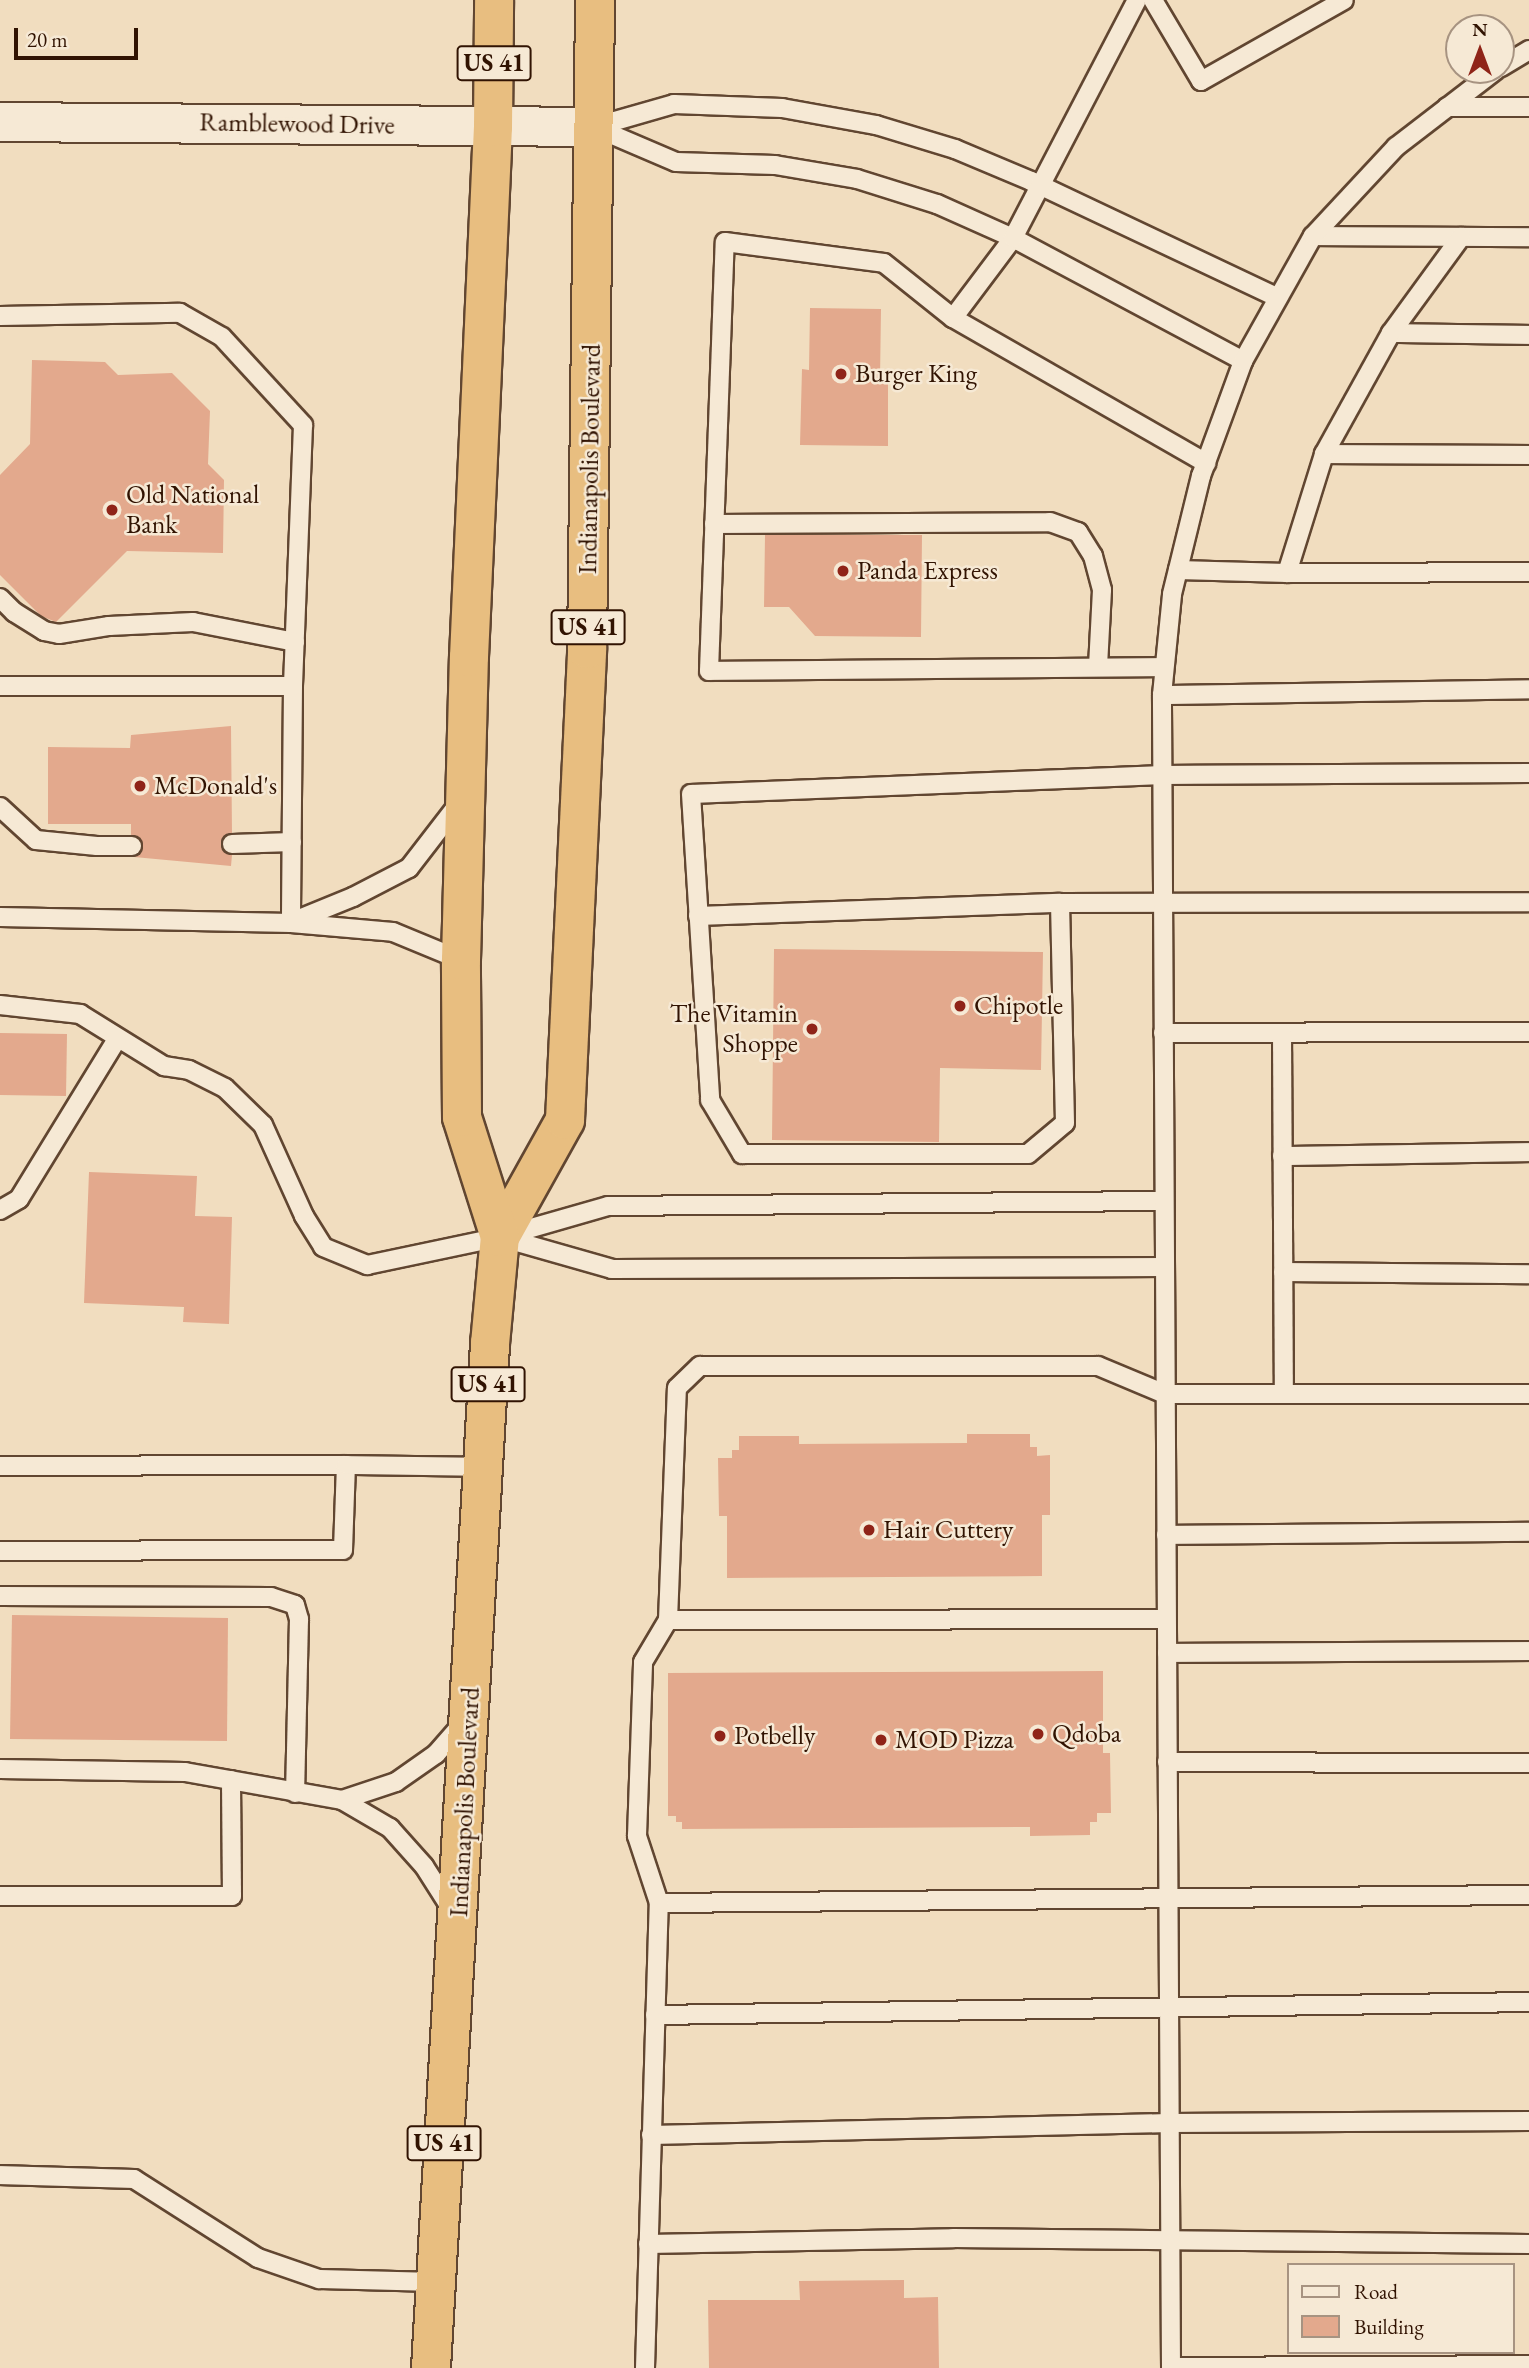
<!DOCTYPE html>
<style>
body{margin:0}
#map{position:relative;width:1529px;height:2368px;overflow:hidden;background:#f1ddbf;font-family:"EB Garamond",serif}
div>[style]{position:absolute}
.building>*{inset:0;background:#e3a98d}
.roads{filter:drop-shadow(2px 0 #614631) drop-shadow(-2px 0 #614631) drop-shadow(0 2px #614631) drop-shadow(0 -2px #614631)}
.lane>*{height:18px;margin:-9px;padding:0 9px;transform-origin:9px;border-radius:9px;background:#f6e9d5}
.secondary>*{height:38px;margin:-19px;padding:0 19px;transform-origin:19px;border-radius:19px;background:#f6e9d5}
.highway>*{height:38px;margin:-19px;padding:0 19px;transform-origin:19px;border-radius:19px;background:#e8be80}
.dots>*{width:19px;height:19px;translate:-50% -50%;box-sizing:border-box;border:4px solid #f6e9d5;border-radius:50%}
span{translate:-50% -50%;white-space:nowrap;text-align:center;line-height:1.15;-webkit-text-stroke:5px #f6e9d5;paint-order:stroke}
.shield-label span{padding:2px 5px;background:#f6e9d5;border:2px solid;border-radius:5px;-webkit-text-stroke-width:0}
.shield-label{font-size:24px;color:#311302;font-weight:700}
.street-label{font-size:26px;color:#311302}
.poi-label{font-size:26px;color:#311302}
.left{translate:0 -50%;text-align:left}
.right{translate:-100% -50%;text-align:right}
.legend{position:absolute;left:1287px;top:2263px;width:228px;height:91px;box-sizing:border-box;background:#f6e9d5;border:2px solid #a79381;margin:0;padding:9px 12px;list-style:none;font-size:21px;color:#311302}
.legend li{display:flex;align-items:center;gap:14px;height:35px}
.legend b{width:35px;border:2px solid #a79381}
.north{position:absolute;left:1445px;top:14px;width:70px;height:70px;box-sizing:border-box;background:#f6e9d5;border:2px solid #a79381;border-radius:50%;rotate:0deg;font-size:19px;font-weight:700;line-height:28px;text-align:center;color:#311302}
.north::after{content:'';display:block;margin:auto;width:24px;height:32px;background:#8f2418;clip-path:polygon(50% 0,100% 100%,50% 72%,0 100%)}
.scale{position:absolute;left:14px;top:28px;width:124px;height:32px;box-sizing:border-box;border:4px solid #311302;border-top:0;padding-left:9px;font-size:21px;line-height:24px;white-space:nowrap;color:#311302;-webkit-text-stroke:5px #f6e9d5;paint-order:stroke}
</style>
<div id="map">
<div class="building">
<div style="clip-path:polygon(810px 308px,881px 309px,880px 379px,888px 379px,888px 446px,800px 445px,802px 369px,809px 370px)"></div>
<div style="clip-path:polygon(32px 360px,105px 362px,118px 375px,172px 373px,210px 411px,208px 464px,224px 480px,223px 553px,127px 551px,56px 622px,41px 616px,0 575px,0 475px,30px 444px)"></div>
<div style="clip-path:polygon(765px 535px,922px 535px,921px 637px,815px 636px,789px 607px,764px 607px)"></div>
<div style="clip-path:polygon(231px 726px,232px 833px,225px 835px,221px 844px,223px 851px,232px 855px,231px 866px,134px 857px,141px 852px,143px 845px,138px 837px,131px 835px,131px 824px,48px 824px,48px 747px,130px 748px,131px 735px)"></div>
<div style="clip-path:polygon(774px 949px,1043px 952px,1041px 1070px,940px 1068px,939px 1142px,772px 1140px)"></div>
<div style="clip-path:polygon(0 1033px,67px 1034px,66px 1096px,0 1095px)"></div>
<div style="clip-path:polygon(89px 1172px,197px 1176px,195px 1216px,232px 1217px,229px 1324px,183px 1322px,184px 1307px,84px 1303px)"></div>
<div style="clip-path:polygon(967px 1434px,1030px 1434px,1030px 1447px,1037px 1447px,1037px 1456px,1050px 1455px,1050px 1515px,1042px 1515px,1042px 1576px,727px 1578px,727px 1516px,719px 1516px,718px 1458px,732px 1458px,732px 1450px,739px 1450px,739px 1436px,799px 1436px,799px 1444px,967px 1443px)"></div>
<div style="clip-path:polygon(12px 1615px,228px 1618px,227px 1741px,10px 1739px)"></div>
<div style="clip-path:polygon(1103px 1671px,1103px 1753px,1110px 1753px,1111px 1813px,1097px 1813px,1097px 1822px,1090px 1822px,1090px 1835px,1030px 1836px,1030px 1827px,682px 1829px,682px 1822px,676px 1822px,676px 1816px,668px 1816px,668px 1673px)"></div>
<div style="clip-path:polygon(904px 2280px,904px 2298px,938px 2297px,939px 2368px,709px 2368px,708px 2300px,800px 2300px,799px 2281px)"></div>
</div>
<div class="roads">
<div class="lane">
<div style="left:1153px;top:0;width:94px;rotate:59.3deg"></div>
<div style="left:1201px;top:81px;width:164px;rotate:-29.5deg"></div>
<div style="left:1501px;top:67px;width:33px;rotate:-31deg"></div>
<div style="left:1447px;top:107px;width:82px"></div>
<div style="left:594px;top:127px;width:83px;rotate:-16deg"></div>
<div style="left:674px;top:104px;width:108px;rotate:2.1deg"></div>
<div style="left:782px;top:108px;width:96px;rotate:10.3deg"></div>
<div style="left:876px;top:125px;width:83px;rotate:16.9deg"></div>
<div style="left:955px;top:149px;width:82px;rotate:22.8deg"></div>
<div style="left:1031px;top:181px;width:273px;rotate:25.3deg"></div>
<div style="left:594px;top:127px;width:89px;rotate:23.1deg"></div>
<div style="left:676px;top:162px;width:99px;rotate:1.7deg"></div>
<div style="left:775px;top:165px;width:83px;rotate:9.7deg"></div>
<div style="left:857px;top:179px;width:84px;rotate:17.4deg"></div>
<div style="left:937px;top:204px;width:83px;rotate:24.1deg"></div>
<div style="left:1013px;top:238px;width:261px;rotate:28.1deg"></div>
<div style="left:1313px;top:236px;width:216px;rotate:0.3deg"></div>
<div style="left:0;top:316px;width:180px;rotate:-1deg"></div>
<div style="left:180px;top:313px;width:48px;rotate:29.7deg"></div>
<div style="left:222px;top:337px;width:120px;rotate:47.4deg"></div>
<div style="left:303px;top:425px;width:261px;rotate:92.2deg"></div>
<div style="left:293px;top:686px;width:237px;rotate:90.5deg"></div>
<div style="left:953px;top:318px;width:100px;rotate:-53.1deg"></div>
<div style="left:1013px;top:238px;width:268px;rotate:-62.5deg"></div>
<div style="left:1391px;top:333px;width:138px;rotate:0.8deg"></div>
<div style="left:1324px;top:454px;width:205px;rotate:0.3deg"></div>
<div style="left:714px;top:524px;width:336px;rotate:-0.3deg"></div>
<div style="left:1050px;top:522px;width:30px;rotate:20deg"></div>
<div style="left:1078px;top:532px;width:28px;rotate:58deg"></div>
<div style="left:1093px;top:556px;width:35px;rotate:75deg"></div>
<div style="left:1102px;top:590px;width:77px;rotate:93deg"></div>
<div style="left:1178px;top:570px;width:109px;rotate:1.6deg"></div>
<div style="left:1287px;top:573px;width:125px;rotate:-72.7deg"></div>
<div style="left:1324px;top:454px;width:138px;rotate:-61deg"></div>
<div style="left:1391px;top:333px;width:119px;rotate:-53.9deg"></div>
<div style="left:1287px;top:573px;width:242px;rotate:-0.2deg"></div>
<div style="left:0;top:598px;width:20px;rotate:45deg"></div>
<div style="left:14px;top:612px;width:36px;rotate:32deg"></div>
<div style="left:44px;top:631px;width:15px;rotate:11deg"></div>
<div style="left:59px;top:634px;width:51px;rotate:-9.1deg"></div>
<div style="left:109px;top:626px;width:84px;rotate:-2.7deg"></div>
<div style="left:193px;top:622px;width:104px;rotate:11.1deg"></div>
<div style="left:1164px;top:667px;width:455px;rotate:179.5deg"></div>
<div style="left:709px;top:671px;width:429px;rotate:-87.9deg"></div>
<div style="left:725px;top:242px;width:160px;rotate:7.5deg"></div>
<div style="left:884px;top:263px;width:88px;rotate:38.6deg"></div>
<div style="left:953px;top:318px;width:292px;rotate:29.8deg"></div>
<div style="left:0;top:686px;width:293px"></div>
<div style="left:1162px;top:695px;width:367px;rotate:-0.9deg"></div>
<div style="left:1529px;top:773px;width:366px;rotate:179.7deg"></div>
<div style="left:1163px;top:775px;width:472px;rotate:177.7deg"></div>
<div style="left:691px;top:794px;width:307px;rotate:86.4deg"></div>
<div style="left:710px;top:1100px;width:63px;rotate:59.3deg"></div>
<div style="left:742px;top:1154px;width:286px"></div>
<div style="left:1028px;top:1154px;width:48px;rotate:-40deg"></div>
<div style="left:1065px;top:1123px;width:220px;rotate:-91.3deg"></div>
<div style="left:1060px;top:903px;width:469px;rotate:-0.1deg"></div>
<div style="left:0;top:807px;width:49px;rotate:42.5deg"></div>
<div style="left:36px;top:840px;width:61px;rotate:5.6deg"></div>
<div style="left:97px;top:846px;width:35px"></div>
<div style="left:232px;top:844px;width:60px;rotate:-1.9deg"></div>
<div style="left:698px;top:916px;width:362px;rotate:-2.1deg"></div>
<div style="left:0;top:917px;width:291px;rotate:1.2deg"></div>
<div style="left:291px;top:923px;width:102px;rotate:5deg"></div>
<div style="left:393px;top:932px;width:74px;rotate:22.4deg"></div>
<div style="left:294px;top:921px;width:64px;rotate:-22.1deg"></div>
<div style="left:353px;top:897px;width:63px;rotate:-27.4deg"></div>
<div style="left:409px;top:868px;width:83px;rotate:-52.3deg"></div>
<div style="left:0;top:1005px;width:81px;rotate:6.4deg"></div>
<div style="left:80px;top:1014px;width:99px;rotate:31.8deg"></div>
<div style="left:164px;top:1066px;width:25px;rotate:9deg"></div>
<div style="left:189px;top:1070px;width:40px;rotate:26.6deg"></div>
<div style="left:225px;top:1088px;width:53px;rotate:44.2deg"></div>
<div style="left:263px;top:1125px;width:100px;rotate:65.7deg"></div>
<div style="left:304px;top:1216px;width:36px;rotate:58deg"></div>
<div style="left:323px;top:1247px;width:48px;rotate:22.2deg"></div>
<div style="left:367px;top:1265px;width:136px;rotate:-11.9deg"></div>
<div style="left:500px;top:1237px;width:112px;rotate:-16deg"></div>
<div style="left:608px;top:1206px;width:556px;rotate:-0.52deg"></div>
<div style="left:1163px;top:1033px;width:366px;rotate:-0.2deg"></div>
<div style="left:1282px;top:1033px;width:361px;rotate:89.7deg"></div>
<div style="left:1282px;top:1156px;width:247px;rotate:-0.9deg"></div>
<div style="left:0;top:1210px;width:22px;rotate:-30deg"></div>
<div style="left:19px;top:1199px;width:188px;rotate:-58.5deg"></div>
<div style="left:500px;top:1237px;width:116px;rotate:15.9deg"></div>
<div style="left:612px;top:1269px;width:552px;rotate:-0.21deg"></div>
<div style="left:1283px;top:1272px;width:246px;rotate:0.5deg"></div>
<div style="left:0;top:1466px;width:346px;rotate:-0.2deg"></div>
<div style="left:1166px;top:1535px;width:363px;rotate:-0.5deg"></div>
<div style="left:0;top:1551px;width:343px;rotate:-0.2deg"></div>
<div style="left:343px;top:1550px;width:85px;rotate:-88deg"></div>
<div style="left:346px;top:1465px;width:138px;rotate:0.8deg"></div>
<div style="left:0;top:1596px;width:271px;rotate:0.2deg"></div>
<div style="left:271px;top:1597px;width:25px;rotate:18deg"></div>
<div style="left:295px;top:1605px;width:15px;rotate:74deg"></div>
<div style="left:299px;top:1619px;width:174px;rotate:91.3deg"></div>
<div style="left:668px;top:1620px;width:498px;rotate:-0.1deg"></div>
<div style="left:1167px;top:1653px;width:362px;rotate:-0.3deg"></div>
<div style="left:1167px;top:1762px;width:362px;rotate:0.2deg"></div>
<div style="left:0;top:1769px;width:185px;rotate:0.9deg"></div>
<div style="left:185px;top:1772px;width:159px;rotate:10.1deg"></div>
<div style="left:342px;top:1800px;width:56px;rotate:30.3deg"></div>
<div style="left:390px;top:1828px;width:51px;rotate:48.2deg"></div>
<div style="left:424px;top:1866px;width:52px;rotate:57.5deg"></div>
<div style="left:342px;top:1800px;width:57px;rotate:-18.4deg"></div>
<div style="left:396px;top:1782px;width:49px;rotate:-35deg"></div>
<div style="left:436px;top:1754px;width:41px;rotate:-48.9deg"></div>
<div style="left:0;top:1896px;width:232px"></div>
<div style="left:232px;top:1896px;width:116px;rotate:-90.5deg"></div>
<div style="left:659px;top:1903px;width:870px;rotate:-0.53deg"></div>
<div style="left:655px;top:2015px;width:874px;rotate:-0.85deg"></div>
<div style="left:651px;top:2135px;width:518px;rotate:-1.33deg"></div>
<div style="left:1169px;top:2123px;width:360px;rotate:-0.3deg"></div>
<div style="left:0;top:2175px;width:134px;rotate:1.7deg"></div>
<div style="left:134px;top:2179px;width:147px;rotate:32.5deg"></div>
<div style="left:258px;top:2258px;width:65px;rotate:19deg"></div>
<div style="left:319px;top:2279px;width:117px;rotate:1.5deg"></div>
<div style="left:648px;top:2244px;width:305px;rotate:-1.1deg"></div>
<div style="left:953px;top:2238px;width:576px;rotate:0.6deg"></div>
<div style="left:1171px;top:2367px;width:358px;rotate:-0.3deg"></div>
<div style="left:645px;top:2368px;width:465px;rotate:-88.3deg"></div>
<div style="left:659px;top:1903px;width:71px;rotate:-108.2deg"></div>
<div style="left:637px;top:1836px;width:174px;rotate:-88deg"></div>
<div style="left:643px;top:1662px;width:49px;rotate:-59.2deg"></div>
<div style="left:668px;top:1620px;width:232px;rotate:-87.8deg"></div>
<div style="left:677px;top:1388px;width:32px;rotate:-44deg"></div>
<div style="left:700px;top:1366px;width:398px"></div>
<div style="left:1098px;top:1366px;width:73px;rotate:22.7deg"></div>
<div style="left:1165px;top:1394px;width:364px"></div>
<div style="left:1171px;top:2368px;width:1673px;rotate:-90.31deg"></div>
<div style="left:1162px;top:695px;width:101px;rotate:-84.3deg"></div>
<div style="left:1172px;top:594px;width:122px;rotate:-76.2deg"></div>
<div style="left:1201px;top:476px;width:122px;rotate:-69.9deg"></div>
<div style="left:1243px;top:361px;width:143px;rotate:-60.8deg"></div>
<div style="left:1313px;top:236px;width:122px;rotate:-47deg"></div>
<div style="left:1396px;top:147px;width:126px;rotate:-37.6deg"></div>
</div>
<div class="secondary">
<div style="left:0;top:122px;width:594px;rotate:0.48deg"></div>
</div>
<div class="highway">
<div style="left:500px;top:1237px;width:134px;rotate:-60.9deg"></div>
<div style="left:565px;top:1120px;width:472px;rotate:-87.3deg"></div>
<div style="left:587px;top:649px;width:649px;rotate:-89.29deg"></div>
<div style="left:431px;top:2368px;width:1026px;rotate:-86.7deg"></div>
<div style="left:490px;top:1344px;width:107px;rotate:-84.7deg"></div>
<div style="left:500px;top:1237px;width:126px;rotate:-107.6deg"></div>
<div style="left:462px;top:1117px;width:157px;rotate:-90.4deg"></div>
<div style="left:461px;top:960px;width:303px;rotate:-88.5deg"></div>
<div style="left:469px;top:657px;width:531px;rotate:-87.41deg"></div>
<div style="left:493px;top:127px;width:127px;rotate:-89.5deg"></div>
</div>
</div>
<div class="dots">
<div style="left:841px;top:374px;background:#8f2418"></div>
<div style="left:112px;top:510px;background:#8f2418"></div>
<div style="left:843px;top:571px;background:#8f2418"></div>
<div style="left:140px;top:786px;background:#8f2418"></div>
<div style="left:960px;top:1006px;background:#8f2418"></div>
<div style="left:812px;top:1029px;background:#8f2418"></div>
<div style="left:869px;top:1530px;background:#8f2418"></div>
<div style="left:1038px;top:1734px;background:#8f2418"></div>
<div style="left:720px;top:1736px;background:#8f2418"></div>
<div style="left:881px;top:1740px;background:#8f2418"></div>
</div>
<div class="shield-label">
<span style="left:494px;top:63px">US 41</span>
<span style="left:588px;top:627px">US 41</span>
<span style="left:488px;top:1384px">US 41</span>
<span style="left:444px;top:2143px">US 41</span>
</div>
<div class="street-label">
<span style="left:297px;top:124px;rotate:1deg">Ramblewood Drive</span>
<span style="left:590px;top:459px;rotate:-89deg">Indianapolis Boulevard</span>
<span style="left:465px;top:1802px;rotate:-87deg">Indianapolis Boulevard</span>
</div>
<div class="poi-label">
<span class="left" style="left:855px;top:374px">Burger King</span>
<span class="left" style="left:126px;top:510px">Old National<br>Bank</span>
<span class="left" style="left:857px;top:571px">Panda Express</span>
<span class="left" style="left:154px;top:786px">McDonald's</span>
<span class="left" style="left:974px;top:1006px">Chipotle</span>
<span class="right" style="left:798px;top:1029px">The Vitamin<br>Shoppe</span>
<span class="left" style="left:883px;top:1530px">Hair Cuttery</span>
<span class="left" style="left:1052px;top:1734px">Qdoba</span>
<span class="left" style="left:734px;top:1736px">Potbelly</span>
<span class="left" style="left:895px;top:1740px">MOD Pizza</span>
</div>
<ul class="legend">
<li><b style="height:9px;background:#f6e9d5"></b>Road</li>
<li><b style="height:19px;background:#e3a98d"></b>Building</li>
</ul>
<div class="north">N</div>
<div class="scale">20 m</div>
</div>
